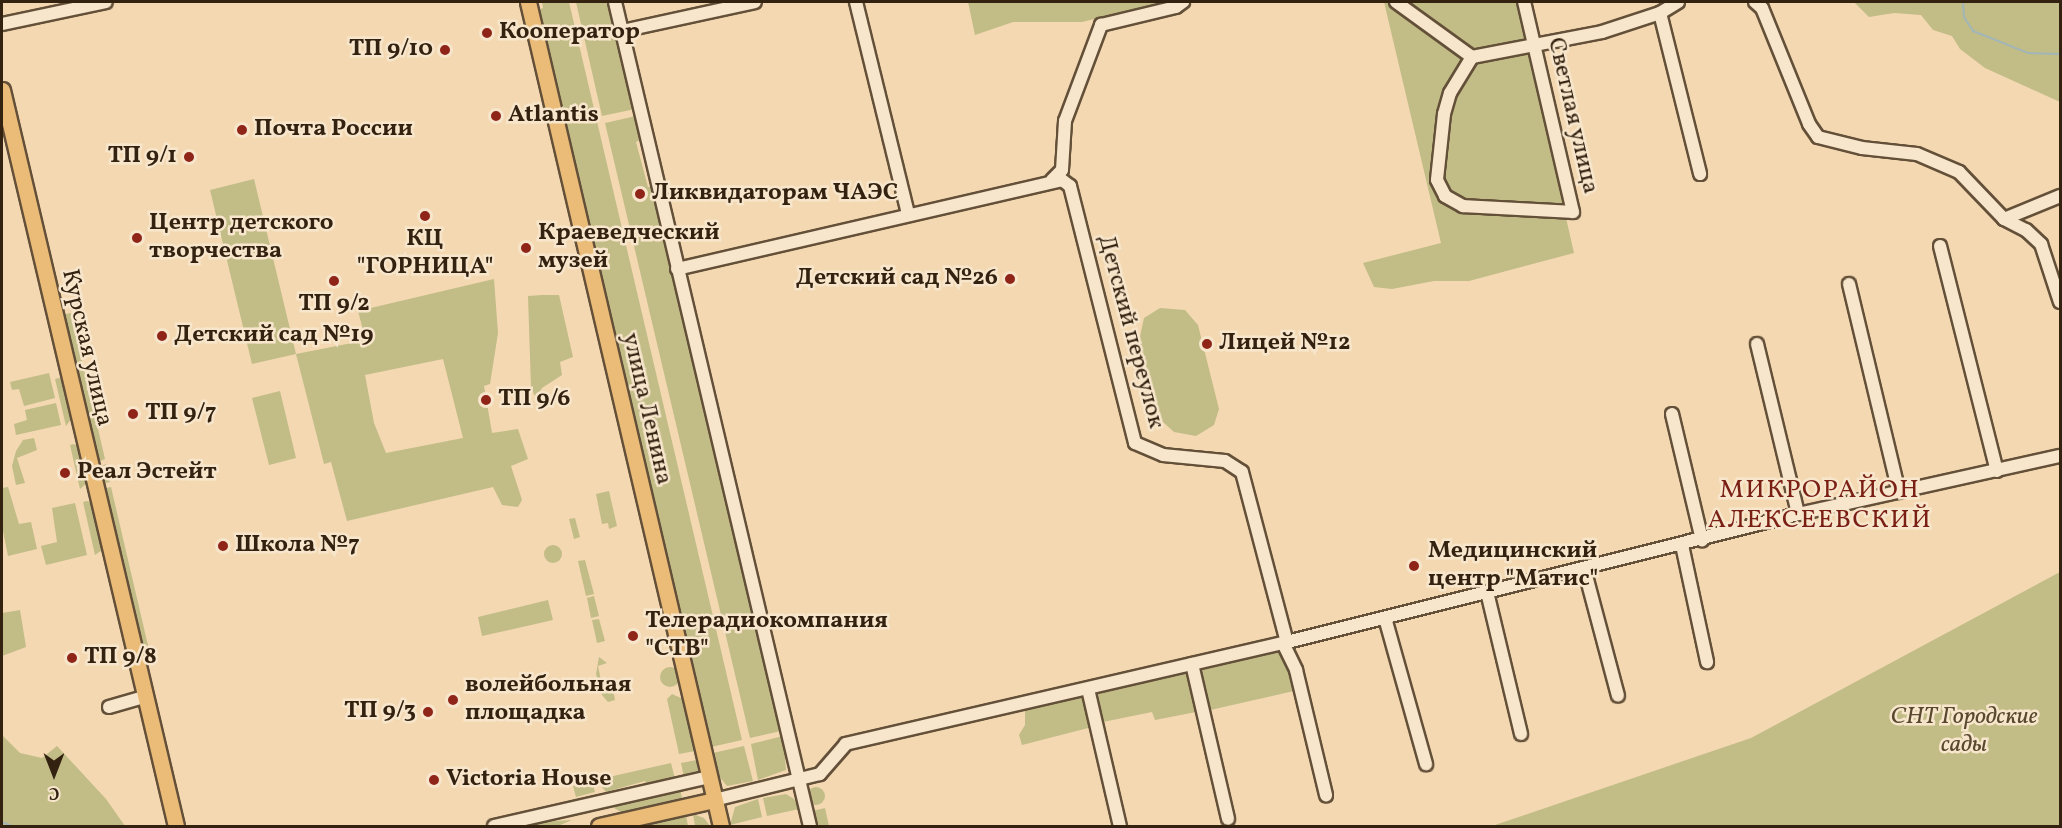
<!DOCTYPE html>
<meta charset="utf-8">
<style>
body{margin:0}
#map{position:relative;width:2062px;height:828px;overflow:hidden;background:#f3d8b1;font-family:Vollkorn,serif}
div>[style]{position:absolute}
.green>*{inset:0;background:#c2bc87}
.round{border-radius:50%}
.stream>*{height:2px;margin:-1px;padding:0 1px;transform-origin:1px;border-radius:1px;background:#a2b6b8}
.roads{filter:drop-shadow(2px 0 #645039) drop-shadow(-2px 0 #645039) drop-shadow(0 2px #645039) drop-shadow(0 -2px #645039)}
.minor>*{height:12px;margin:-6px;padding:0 6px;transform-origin:6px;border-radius:6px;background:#f7e6cc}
.major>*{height:15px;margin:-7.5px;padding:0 7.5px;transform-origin:7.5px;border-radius:7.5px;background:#eabc78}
.dots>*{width:16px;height:16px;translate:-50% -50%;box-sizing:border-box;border:3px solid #f7e6cc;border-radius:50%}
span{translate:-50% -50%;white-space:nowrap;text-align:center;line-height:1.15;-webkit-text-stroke:5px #f7e6cc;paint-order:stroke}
.poi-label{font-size:24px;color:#342211;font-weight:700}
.left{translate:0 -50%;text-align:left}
.right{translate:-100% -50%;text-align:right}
.street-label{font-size:24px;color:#342211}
.park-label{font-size:24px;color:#58482e;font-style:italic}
.neighbourhood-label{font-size:26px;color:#7a1f14;letter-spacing:1.5px}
.frame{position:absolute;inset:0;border:3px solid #342211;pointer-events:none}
.north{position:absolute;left:24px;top:744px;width:60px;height:60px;-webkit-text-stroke:4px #f7e6cc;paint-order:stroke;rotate:180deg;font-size:16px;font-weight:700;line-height:24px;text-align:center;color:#342211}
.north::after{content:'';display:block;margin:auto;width:21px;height:27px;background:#342211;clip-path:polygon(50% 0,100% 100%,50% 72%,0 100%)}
</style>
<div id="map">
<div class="green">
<div style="clip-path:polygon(542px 2px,569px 2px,742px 740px,711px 747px,538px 10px,543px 8px)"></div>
<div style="clip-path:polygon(576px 2px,611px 2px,635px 109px,602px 116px)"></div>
<div style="clip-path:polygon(968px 2px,1163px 2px,1082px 22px,1013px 22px,975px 35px)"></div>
<div style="clip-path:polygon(1384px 2px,1517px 2px,1574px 253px,1469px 281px,1434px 281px,1392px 289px,1374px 287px,1363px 263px,1441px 243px)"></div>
<div style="clip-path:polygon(1854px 2px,2060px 2px,2060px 102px,1985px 68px,1960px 49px,1952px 36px,1933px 30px,1921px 15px,1894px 13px,1869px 17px)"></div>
<div style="clip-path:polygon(636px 116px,642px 139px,636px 142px,648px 187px,653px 186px,781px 731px,750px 738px,605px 123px)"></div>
<div style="clip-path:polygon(evenodd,254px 179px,296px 354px,357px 342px,363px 330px,358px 311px,494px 279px,498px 333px,490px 384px,484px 386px,492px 433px,518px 429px,528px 459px,511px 466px,522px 500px,518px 507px,502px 505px,493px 487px,347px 521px,331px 462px,324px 464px,296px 354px,252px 364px,210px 190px,254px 179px,443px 359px,463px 438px,386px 453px,374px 423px,365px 375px,443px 359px)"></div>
<div style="clip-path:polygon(542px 295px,559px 295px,573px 357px,560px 362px,562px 375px,542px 388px,536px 398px,531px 388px,528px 296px)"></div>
<div style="clip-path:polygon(1160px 308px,1185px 310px,1198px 325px,1219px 409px,1214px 425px,1196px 436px,1174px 432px,1162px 421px,1139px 341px,1144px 318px)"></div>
<div style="clip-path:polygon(71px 313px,105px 459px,100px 461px,94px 457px,61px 315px)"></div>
<div style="clip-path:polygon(49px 373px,55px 398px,24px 406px,19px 389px,12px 390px,10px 382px)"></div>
<div style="clip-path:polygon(59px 378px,66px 383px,74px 415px,66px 426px,55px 379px)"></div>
<div style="clip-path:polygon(280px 391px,296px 458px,269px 465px,252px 398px)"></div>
<div style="clip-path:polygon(56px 403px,61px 425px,16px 435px,14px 424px,27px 420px,25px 410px)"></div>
<div style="clip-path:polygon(34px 438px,37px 450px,17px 458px,25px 483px,16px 485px,12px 466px,16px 451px,23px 440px)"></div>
<div style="clip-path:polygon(74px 444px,80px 447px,88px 482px,80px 489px,70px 445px)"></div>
<div style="clip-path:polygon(106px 464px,110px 482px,101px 484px,98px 468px)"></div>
<div style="clip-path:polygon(8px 487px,19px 524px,31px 522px,37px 549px,8px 556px,2px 526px,2px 488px)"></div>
<div style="clip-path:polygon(111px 487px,150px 654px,142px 656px,102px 489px)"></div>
<div style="clip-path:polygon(609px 491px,617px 526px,609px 529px,608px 523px,602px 524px,596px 494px)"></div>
<div style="clip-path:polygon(87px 501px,94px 504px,105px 548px,95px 555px,83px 502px)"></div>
<div style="clip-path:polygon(75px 503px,87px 555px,46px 565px,41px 546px,57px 542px,52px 508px)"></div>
<div style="clip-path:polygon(575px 518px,580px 537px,574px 539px,569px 519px)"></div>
<div class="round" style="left:544px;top:545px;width:18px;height:18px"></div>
<div style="clip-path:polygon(585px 560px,594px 594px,586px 596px,578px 561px)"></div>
<div style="clip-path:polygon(2060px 572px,2060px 826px,1492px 826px,1751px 738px)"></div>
<div style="clip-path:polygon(594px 596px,599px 616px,591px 618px,587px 598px)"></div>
<div style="clip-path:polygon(548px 600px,553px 620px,482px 636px,478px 617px)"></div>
<div style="clip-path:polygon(20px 610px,26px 647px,2px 656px,2px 613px)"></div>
<div style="clip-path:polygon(599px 619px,605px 641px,597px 643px,592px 620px)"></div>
<div style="clip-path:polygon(1283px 649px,1298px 690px,1206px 711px,1195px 668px)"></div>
<div style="clip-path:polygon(599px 657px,607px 663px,598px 666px,602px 685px,612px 684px,615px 700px,608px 702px,602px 695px,596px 674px)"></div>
<div class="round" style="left:660px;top:667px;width:20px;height:20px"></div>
<div style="clip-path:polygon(1187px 670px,1191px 672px,1201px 711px,1155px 720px,1152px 712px,1098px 723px,1092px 696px,1096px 690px)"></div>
<div class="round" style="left:446px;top:693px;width:14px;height:14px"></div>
<div style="clip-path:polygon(672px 694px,683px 699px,695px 751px,679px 754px,667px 699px)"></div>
<div style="clip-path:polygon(1081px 694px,1086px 697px,1092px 727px,1022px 745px,1019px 735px,1025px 725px,1025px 708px)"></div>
<div style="clip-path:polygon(2px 735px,20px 753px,42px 758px,57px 746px,106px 799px,125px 826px,2px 826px)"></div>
<div style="clip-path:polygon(783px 736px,786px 770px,758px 780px,751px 744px)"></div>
<div style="clip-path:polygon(744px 746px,753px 781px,727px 786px,718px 775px,713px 753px)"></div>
<div style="clip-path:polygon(697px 760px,698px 771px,684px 777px,681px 763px)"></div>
<div style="clip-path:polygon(671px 763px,675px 779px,646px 786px,645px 781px,606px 792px,602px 787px,600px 779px)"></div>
<div style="clip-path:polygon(592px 782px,595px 792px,576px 797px,573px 786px)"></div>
<div class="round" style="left:807px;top:787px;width:18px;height:18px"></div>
<div style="clip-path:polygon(680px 788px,682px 798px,621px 812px,614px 808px,615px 804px)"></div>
<div style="clip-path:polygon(786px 794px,794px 799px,799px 809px,767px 816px,763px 798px)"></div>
<div style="clip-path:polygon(758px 799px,762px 817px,730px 825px,735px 807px)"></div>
<div style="clip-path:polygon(825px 808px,829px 826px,818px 826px,812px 811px)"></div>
<div style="clip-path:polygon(693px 814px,704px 818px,710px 826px,695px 826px)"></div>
<div style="clip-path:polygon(686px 815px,688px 826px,638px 826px)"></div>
<div style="clip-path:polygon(572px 820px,558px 826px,512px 826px,524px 823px)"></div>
</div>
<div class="stream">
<div style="left:1963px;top:2px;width:15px;rotate:86deg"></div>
<div style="left:1964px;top:17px;width:17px;rotate:57deg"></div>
<div style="left:1973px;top:31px;width:59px;rotate:21.8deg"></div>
<div style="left:2028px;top:53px;width:32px;rotate:2deg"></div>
<div style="left:2px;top:822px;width:11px;rotate:22deg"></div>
</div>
<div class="roads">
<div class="minor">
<div style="left:615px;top:2px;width:847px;rotate:76.69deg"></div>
<div style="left:856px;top:2px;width:218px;rotate:76.2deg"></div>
<div style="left:1396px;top:2px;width:94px;rotate:35.9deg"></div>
<div style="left:1472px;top:57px;width:132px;rotate:-10.9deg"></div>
<div style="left:1602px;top:32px;width:61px;rotate:-18.1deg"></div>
<div style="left:1660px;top:13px;width:21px;rotate:-31deg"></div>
<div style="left:1755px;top:2px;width:9px;rotate:41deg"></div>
<div style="left:1762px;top:8px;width:125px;rotate:67.9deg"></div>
<div style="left:1809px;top:124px;width:16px;rotate:55deg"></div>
<div style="left:1818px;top:137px;width:45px;rotate:14deg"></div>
<div style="left:1862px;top:148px;width:55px;rotate:6.2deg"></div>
<div style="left:1917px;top:154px;width:46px;rotate:23.2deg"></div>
<div style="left:1959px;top:172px;width:65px;rotate:46.2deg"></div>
<div style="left:2004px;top:219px;width:25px;rotate:27deg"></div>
<div style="left:2026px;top:230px;width:21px;rotate:43deg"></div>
<div style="left:2041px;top:244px;width:61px;rotate:71.9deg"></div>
<div style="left:1660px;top:13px;width:166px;rotate:76deg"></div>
<div style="left:2px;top:24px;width:106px;rotate:-11.9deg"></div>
<div style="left:622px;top:31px;width:136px;rotate:-12.3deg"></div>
<div style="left:1472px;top:57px;width:42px;rotate:121.4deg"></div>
<div style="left:1450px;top:93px;width:22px;rotate:106deg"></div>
<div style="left:1444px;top:114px;width:66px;rotate:96.1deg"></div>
<div style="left:1437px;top:180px;width:18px;rotate:63deg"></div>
<div style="left:1445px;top:196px;width:21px;rotate:29deg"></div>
<div style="left:1463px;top:206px;width:110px;rotate:3.1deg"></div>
<div style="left:1573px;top:212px;width:216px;rotate:-103.1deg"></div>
<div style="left:1052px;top:180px;width:14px;rotate:-45deg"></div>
<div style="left:1062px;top:170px;width:49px;rotate:-86.5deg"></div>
<div style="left:1065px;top:121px;width:103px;rotate:-69.4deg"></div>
<div style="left:1101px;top:25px;width:77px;rotate:-13.5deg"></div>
<div style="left:1176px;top:7px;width:9px;rotate:-36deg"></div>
<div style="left:2004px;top:219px;width:61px;rotate:-22.3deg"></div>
<div style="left:1940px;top:246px;width:232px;rotate:75.8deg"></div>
<div style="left:677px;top:269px;width:395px;rotate:-13deg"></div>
<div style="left:1062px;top:180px;width:10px;rotate:37deg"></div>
<div style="left:1070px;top:186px;width:265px;rotate:75.8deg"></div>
<div style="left:1135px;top:443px;width:30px;rotate:23deg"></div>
<div style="left:1163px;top:455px;width:62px;rotate:5.5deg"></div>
<div style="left:1225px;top:461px;width:20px;rotate:33deg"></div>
<div style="left:1242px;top:472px;width:176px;rotate:75.2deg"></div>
<div style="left:1287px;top:642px;width:453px;rotate:167deg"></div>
<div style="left:846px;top:744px;width:40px;rotate:131deg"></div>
<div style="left:820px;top:774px;width:109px;rotate:166.2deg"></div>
<div style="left:1849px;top:284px;width:214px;rotate:76.5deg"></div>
<div style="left:1757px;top:344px;width:175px;rotate:76.4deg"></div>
<div style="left:1672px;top:414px;width:130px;rotate:76.6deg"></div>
<div style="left:1682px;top:545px;width:120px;rotate:77.9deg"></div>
<div style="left:1584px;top:568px;width:132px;rotate:75.1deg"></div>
<div style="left:1487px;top:592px;width:146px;rotate:76.5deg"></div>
<div style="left:1385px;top:618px;width:152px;rotate:74.3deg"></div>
<div style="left:1287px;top:642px;width:527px;rotate:-14.06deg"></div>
<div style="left:1798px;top:514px;width:268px;rotate:-12.5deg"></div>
<div style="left:1283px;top:643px;width:30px;rotate:64deg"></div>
<div style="left:1296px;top:670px;width:129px;rotate:76.5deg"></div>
<div style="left:1192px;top:664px;width:159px;rotate:76.9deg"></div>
<div style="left:1088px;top:689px;width:141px;rotate:76.9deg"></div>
<div style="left:109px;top:707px;width:37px;rotate:-16deg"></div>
<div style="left:494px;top:826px;width:221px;rotate:-12.8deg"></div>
</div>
<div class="major">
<div style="left:528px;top:2px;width:846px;rotate:76.82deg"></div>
<div style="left:2px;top:90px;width:756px;rotate:76.7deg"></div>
<div style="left:599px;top:826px;width:118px;rotate:-12.7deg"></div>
</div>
</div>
<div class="dots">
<div style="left:487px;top:33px;background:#8f2418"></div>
<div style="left:445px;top:50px;background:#8f2418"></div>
<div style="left:496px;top:116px;background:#8f2418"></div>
<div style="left:242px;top:130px;background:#8f2418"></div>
<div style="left:189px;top:157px;background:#8f2418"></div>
<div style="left:640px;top:194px;background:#8f2418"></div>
<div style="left:425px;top:216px;background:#8f2418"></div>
<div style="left:137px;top:238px;background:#8f2418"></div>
<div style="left:526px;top:248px;background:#8f2418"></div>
<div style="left:1010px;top:279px;background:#8f2418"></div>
<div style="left:334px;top:281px;background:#8f2418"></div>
<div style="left:162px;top:336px;background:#8f2418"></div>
<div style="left:1207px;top:344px;background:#8f2418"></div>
<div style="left:486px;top:400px;background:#8f2418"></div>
<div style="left:133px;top:414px;background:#8f2418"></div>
<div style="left:65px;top:473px;background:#8f2418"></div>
<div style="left:223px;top:546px;background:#8f2418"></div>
<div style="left:1414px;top:566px;background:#8f2418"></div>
<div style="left:633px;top:636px;background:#8f2418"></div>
<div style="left:72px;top:658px;background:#8f2418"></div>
<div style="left:453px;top:700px;background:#8f2418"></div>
<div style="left:428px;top:712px;background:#8f2418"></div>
<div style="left:434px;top:780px;background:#8f2418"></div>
</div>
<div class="poi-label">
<span class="left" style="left:499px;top:33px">Кооператор</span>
<span class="right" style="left:433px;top:50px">ТП 9/10</span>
<span class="left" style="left:508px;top:116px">Atlantis</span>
<span class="left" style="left:254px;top:130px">Почта России</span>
<span class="right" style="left:177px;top:157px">ТП 9/1</span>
<span class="left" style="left:652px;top:194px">Ликвидаторам ЧАЭС</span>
<span class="left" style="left:149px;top:238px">Центр детского<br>творчества</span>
<span class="left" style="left:538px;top:248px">Краеведческий<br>музей</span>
<span style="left:425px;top:254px">КЦ<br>"ГОРНИЦА"</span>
<span class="right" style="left:998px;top:279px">Детский сад №26</span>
<span style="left:334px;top:305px">ТП 9/2</span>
<span class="left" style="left:174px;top:336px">Детский сад №19</span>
<span class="left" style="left:1219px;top:344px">Лицей №12</span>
<span class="left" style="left:498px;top:400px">ТП 9/6</span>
<span class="left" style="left:145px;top:414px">ТП 9/7</span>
<span class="left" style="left:77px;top:473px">Реал Эстейт</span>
<span class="left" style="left:235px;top:546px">Школа №7</span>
<span class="left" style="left:1428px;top:566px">Медицинский<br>центр "Матис"</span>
<span class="left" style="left:645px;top:636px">Телерадиокомпания<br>"СТВ"</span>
<span class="left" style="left:84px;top:658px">ТП 9/8</span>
<span class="left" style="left:465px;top:700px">волейбольная<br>площадка</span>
<span class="right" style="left:416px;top:712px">ТП 9/3</span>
<span class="left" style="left:446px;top:780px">Victoria House</span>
</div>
<div class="street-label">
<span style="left:1572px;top:116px;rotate:77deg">Светлая улица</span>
<span style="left:1130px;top:332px;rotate:75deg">Детский переулок</span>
<span style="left:86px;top:348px;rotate:77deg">Курская улица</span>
<span style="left:646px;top:409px;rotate:77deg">улица Ленина</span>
</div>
<div class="park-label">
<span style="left:1964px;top:732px">СНТ Городские<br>сады</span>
</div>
<div class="neighbourhood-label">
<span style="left:1820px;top:506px">МИКРОРАЙОН<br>АЛЕКСЕЕВСКИЙ</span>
</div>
<div class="frame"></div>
<div class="north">С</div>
</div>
